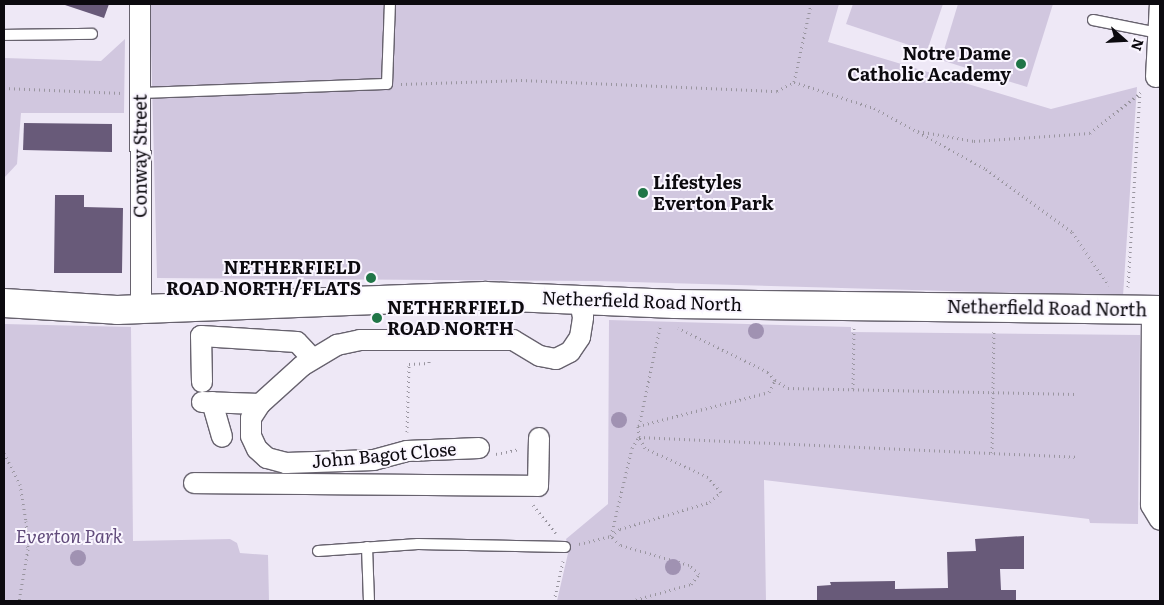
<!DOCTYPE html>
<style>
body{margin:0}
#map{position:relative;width:1164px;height:605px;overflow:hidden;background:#eee8f6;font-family:Literata,serif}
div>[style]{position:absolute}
.green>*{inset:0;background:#d1c7df}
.building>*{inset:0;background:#685a79}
.path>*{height:3px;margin-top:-1.5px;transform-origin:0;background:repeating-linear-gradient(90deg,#99959f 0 1px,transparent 0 5px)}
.roads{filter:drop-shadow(1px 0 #67626e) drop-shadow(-1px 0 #67626e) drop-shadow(0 1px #67626e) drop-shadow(0 -1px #67626e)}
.lane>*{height:10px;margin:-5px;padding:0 5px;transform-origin:5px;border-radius:5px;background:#fff}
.street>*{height:20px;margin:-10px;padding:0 10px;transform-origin:10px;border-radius:10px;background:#fff}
.secondary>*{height:28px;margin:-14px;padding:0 14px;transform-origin:14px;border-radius:14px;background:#fff}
.trees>*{width:16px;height:16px;margin:-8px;border-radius:50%;background:#a092b2}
.dots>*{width:14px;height:14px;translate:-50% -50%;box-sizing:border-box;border:2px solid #faf6ff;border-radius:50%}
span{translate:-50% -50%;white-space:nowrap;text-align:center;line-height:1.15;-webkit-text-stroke:4px #faf6ff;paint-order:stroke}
.poi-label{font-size:18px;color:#0c0a0f;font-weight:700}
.right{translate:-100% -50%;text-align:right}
.left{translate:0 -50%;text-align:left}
.street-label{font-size:18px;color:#0c0a0f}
.park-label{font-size:18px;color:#614b7b;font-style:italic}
.frame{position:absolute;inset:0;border:5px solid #0c0a0f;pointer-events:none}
.north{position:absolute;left:1099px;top:15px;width:50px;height:50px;-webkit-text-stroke:4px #faf6ff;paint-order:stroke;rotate:109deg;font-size:14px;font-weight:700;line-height:20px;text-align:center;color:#0c0a0f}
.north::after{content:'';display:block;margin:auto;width:18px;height:22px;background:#0c0a0f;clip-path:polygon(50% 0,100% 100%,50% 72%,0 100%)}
</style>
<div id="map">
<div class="green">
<div style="clip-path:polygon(150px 4px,839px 4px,828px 42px,1051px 109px,1137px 87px,1123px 296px,596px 281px,157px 278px)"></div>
<div style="clip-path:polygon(853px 4px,943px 4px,927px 51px,846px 24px)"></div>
<div style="clip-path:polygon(958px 4px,1053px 4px,1027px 87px,941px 60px)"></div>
<div style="clip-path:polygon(125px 39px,124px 113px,21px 113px,17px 164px,4px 178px,4px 58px,101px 61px)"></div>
<div style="clip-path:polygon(609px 320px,851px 327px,851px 332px,1140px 335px,1138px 524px,1090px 523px,1089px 519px,764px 480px,766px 601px,557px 601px,569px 549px,566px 539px,608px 504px)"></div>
<div style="clip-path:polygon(4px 324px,131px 327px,133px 541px,230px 539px,237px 543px,240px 553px,268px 555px,269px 601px,4px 601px)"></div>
</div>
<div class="building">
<div style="clip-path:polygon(62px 4px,109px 4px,104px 18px)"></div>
<div style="clip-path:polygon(24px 123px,112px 124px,112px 152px,23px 150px)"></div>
<div style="clip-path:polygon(55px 195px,84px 195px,84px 207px,123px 208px,122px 273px,54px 273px)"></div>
<div style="clip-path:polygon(1024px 536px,1024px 569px,1000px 569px,1001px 590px,1016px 590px,1016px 601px,817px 601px,817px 586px,831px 585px,830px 582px,895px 581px,895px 589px,948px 588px,947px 552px,976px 551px,975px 539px)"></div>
</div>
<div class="path">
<div style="left:794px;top:82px;width:84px;rotate:18deg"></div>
<div style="left:874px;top:108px;width:128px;rotate:28.6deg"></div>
<div style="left:986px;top:169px;width:107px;rotate:36.2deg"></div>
<div style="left:1072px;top:232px;width:65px;rotate:55.6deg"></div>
<div style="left:401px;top:84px;width:120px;rotate:-1.9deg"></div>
<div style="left:521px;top:80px;width:256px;rotate:2.5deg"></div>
<div style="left:777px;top:91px;width:19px;rotate:-28deg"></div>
<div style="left:794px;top:82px;width:80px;rotate:-77.7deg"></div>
<div style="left:4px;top:88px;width:118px;rotate:2.4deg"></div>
<div style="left:918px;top:131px;width:57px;rotate:10.1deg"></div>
<div style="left:974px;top:141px;width:116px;rotate:-3.9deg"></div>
<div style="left:1090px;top:133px;width:63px;rotate:-38.5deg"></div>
<div style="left:1128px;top:287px;width:194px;rotate:-86.5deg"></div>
<div style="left:1140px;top:93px;width:4px;rotate:-45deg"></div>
<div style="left:775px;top:380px;width:15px;rotate:32deg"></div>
<div style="left:788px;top:388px;width:288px;rotate:1.2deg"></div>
<div style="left:853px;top:389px;width:61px;rotate:-89.1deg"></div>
<div style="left:639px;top:426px;width:101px;rotate:-78deg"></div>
<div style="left:407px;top:432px;width:68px;rotate:-88.3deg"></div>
<div style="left:409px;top:364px;width:20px;rotate:-3deg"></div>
<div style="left:429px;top:363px;width:4px;rotate:-90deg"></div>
<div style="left:4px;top:453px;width:35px;rotate:63deg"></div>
<div style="left:20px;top:484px;width:37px;rotate:81deg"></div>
<div style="left:26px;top:521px;width:28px;rotate:86deg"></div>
<div style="left:28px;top:549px;width:53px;rotate:99.8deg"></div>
<div style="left:992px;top:453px;width:122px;rotate:-89.1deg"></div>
<div style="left:496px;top:454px;width:24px;rotate:-12deg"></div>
<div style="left:533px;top:505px;width:36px;rotate:51deg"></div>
<div style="left:579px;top:544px;width:33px;rotate:-14deg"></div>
<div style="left:611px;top:536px;width:90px;rotate:-76.6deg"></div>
<div style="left:632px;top:448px;width:13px;rotate:-58deg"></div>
<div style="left:639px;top:437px;width:437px;rotate:2.6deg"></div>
<div style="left:554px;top:601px;width:41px;rotate:-77.3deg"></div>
<div style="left:631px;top:601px;width:62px;rotate:-15.8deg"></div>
<div style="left:691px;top:584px;width:13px;rotate:-51deg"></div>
<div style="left:699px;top:574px;width:13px;rotate:-138deg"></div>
<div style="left:689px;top:565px;width:72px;rotate:-163.8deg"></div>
<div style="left:620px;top:545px;width:13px;rotate:-135deg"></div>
<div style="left:611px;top:536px;width:11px;rotate:-38deg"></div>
<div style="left:620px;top:529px;width:94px;rotate:-16.7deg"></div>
<div style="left:710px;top:502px;width:15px;rotate:-42deg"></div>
<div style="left:721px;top:492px;width:20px;rotate:-131deg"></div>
<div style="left:708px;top:477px;width:69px;rotate:-155.3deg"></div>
<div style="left:645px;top:448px;width:13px;rotate:-119deg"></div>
<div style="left:639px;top:437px;width:11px;rotate:-95deg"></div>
<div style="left:638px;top:426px;width:135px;rotate:-14.5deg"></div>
<div style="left:769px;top:392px;width:13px;rotate:-63deg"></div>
<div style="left:775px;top:380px;width:11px;rotate:-131deg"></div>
<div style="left:768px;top:372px;width:100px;rotate:-153.9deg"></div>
</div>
<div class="roads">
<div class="lane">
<div style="left:1093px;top:20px;width:66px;rotate:11.3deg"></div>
<div style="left:4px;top:35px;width:88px;rotate:-0.7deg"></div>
<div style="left:140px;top:93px;width:247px;rotate:-2.1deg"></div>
<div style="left:387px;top:84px;width:80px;rotate:-87.9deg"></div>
<div style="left:367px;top:547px;width:54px;rotate:87.9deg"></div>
<div style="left:318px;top:551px;width:100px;rotate:-4deg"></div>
<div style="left:418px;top:544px;width:147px;rotate:1.2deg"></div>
</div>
<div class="street">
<div style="left:140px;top:4px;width:305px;rotate:89.8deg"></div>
<div style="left:1156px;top:77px;width:73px;rotate:-86.9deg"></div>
<div style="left:1152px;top:310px;width:195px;rotate:90.3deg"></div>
<div style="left:1151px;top:505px;width:17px;rotate:59deg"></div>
<div style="left:202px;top:382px;width:46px;rotate:-91.2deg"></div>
<div style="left:201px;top:336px;width:96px;rotate:3.6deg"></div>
<div style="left:297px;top:342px;width:23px;rotate:47deg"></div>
<div style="left:202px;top:402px;width:58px;rotate:2deg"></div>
<div style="left:212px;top:402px;width:36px;rotate:74deg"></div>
<div style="left:479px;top:448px;width:72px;rotate:177.6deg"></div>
<div style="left:407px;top:451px;width:34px;rotate:165deg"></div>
<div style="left:374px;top:460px;width:88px;rotate:178deg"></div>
<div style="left:286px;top:463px;width:20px;rotate:-165deg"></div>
<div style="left:267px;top:458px;width:13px;rotate:-138deg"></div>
<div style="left:257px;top:449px;width:14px;rotate:-115deg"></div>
<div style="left:251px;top:436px;width:18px;rotate:-90deg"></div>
<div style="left:251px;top:418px;width:17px;rotate:-57deg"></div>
<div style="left:260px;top:404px;width:57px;rotate:-42.1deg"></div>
<div style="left:302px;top:366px;width:41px;rotate:-31deg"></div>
<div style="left:337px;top:345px;width:24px;rotate:-12deg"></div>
<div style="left:360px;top:340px;width:153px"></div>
<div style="left:513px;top:340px;width:31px;rotate:31deg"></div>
<div style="left:540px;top:356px;width:16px;rotate:11deg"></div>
<div style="left:556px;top:359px;width:16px;rotate:-27deg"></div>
<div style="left:570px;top:352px;width:18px;rotate:-56deg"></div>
<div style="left:580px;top:337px;width:20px;rotate:-81deg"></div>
<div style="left:583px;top:317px;width:19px;rotate:-102deg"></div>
<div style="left:194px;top:483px;width:344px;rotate:0.5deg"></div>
<div style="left:538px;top:486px;width:48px;rotate:-88.8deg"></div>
</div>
<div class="secondary">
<div style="left:4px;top:303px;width:113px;rotate:3.5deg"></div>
<div style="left:117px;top:310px;width:368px;rotate:-2.2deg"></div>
<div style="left:485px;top:296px;width:190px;rotate:2.4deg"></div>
<div style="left:675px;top:304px;width:485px;rotate:0.7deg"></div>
</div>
</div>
<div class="trees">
<div style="left:756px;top:331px"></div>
<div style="left:619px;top:420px"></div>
<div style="left:78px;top:558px"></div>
<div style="left:673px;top:567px"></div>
</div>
<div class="dots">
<div style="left:1021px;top:64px;background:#207547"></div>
<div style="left:643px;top:193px;background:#207547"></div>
<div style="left:371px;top:278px;background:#207547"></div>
<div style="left:377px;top:318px;background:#207547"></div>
</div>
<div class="poi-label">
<span class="right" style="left:1011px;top:64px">Notre Dame<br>Catholic Academy</span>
<span class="left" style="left:653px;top:193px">Lifestyles<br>Everton Park</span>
<span class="right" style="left:361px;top:278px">NETHERFIELD<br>ROAD NORTH/FLATS</span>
<span class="left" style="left:387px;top:318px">NETHERFIELD<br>ROAD NORTH</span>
</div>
<div class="street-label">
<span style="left:140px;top:156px;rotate:-90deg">Conway Street</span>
<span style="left:642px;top:301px;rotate:2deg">Netherfield Road North</span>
<span style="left:1047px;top:308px;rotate:1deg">Netherfield Road North</span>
<span style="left:384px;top:455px;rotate:-5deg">John Bagot Close</span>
</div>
<div class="park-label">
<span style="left:69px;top:536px">Everton Park</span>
</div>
<div class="frame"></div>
<div class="north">N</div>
</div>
